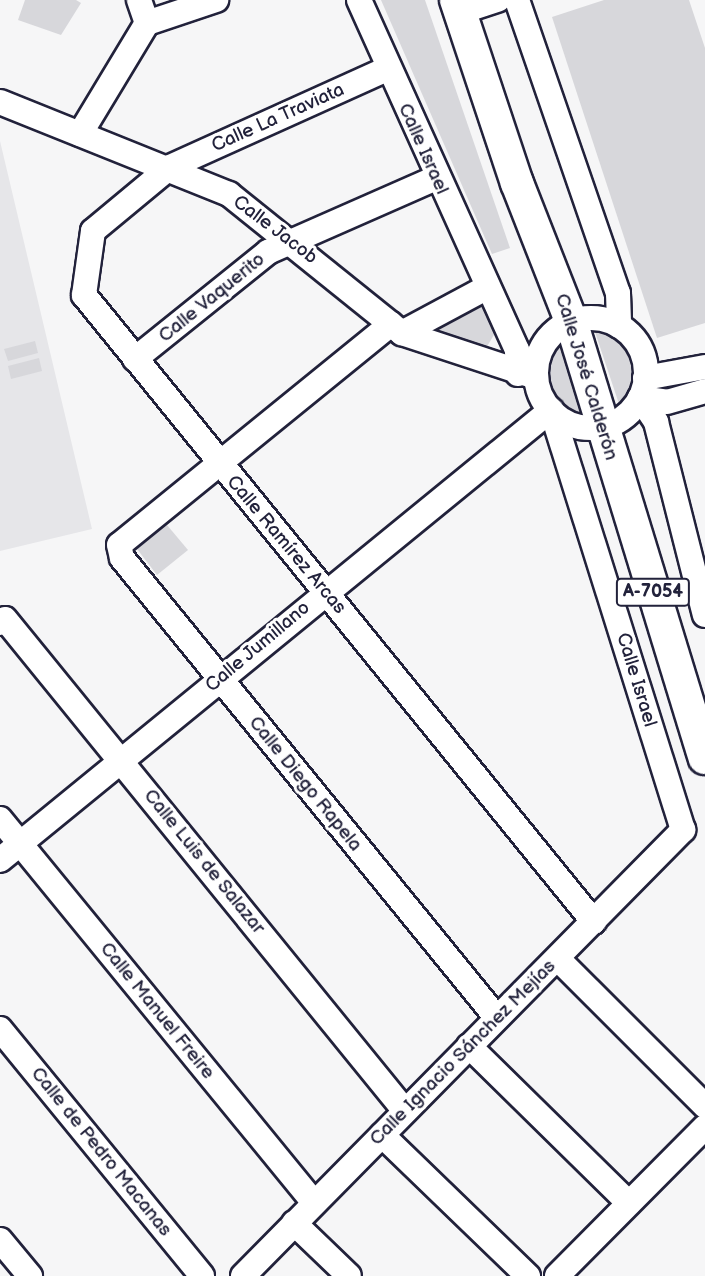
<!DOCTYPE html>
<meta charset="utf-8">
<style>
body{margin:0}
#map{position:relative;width:705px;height:1276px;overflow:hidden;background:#f6f6f7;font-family:"Balsamiq Sans",sans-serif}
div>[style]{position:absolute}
.built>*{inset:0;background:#e6e6e9}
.green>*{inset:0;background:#d7d7db}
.roads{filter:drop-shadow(2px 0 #22223b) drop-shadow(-2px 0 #22223b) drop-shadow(0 2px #22223b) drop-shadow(0 -2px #22223b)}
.minor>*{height:24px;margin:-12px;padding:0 12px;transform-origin:12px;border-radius:12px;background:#fff}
.minor>.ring{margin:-12px;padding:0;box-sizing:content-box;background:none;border:24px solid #fff;border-radius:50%}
.major>*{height:32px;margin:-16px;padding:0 16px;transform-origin:16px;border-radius:16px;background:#fff}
span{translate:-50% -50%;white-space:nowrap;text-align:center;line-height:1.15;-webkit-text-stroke:6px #fff;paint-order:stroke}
.shield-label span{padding:2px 5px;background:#fff;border:2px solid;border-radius:5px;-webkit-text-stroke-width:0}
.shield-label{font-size:18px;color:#22223b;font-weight:700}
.street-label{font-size:19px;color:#22223b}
</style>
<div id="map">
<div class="built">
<div style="clip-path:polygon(0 141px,92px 529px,0 551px)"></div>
</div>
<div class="green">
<div style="clip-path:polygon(25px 0,76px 0,81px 3px,61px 35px,18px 20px)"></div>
<div style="clip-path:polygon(381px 0,425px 0,510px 248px,492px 254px)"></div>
<div style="clip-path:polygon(604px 0,689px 0,705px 48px,705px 323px,657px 338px,552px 17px)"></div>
<div style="clip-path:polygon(480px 303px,495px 333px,485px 350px,432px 331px)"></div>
<div style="clip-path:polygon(594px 329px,607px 330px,622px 338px,634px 354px,635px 383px,619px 404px)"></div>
<div style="clip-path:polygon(35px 341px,38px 353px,8px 361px,4px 349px)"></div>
<div style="clip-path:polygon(564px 346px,587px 411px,576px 415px,560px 406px,548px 387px,546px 364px,553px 352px)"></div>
<div style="clip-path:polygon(39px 358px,42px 371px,11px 379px,8px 366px)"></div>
<div style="clip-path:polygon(167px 525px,188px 550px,157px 575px,137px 549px)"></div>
</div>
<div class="roads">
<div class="minor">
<div style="left:139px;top:0;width:24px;rotate:71deg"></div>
<div style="left:359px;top:0;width:384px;rotate:65.7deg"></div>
<div style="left:517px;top:350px;width:24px;rotate:88deg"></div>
<div style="left:517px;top:0;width:310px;rotate:71deg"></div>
<div style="left:618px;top:293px;width:33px;rotate:88deg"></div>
<div style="left:460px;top:12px;width:40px;rotate:-18deg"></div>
<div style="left:387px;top:69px;width:238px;rotate:155.7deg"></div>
<div style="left:170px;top:167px;width:100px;rotate:140.3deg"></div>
<div style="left:93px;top:231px;width:65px;rotate:98deg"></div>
<div style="left:84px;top:295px;width:808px;rotate:50.88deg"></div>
<div style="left:0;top:102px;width:247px;rotate:21.9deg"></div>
<div style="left:229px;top:194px;width:222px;rotate:38.8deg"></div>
<div style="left:402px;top:333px;width:141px;rotate:18.2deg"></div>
<div style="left:80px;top:134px;width:130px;rotate:-58.9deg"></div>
<div style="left:147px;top:23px;width:73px;rotate:-18.4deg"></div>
<div class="ring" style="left:536px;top:318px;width:86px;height:86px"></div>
<div style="left:391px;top:324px;width:350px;rotate:140.9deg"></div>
<div style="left:119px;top:545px;width:13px;rotate:77deg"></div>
<div style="left:122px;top:558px;width:593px;rotate:50.81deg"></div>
<div style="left:402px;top:333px;width:95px;rotate:-28.2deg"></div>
<div style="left:135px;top:359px;width:171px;rotate:-38.8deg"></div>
<div style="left:268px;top:252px;width:184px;rotate:-23.8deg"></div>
<div style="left:645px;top:378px;width:61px;rotate:-10.4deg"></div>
<div style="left:640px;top:398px;width:29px;rotate:56deg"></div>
<div style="left:656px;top:422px;width:199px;rotate:75.8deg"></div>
<div style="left:640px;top:398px;width:27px;rotate:8deg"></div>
<div style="left:667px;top:402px;width:40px;rotate:-16deg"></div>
<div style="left:0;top:623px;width:6px;rotate:-39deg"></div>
<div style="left:5px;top:619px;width:634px;rotate:50.89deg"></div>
<div style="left:0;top:819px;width:496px;rotate:50.7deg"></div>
<div style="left:0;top:860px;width:711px;rotate:-39.24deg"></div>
<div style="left:558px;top:959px;width:208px;rotate:45deg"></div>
<div style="left:0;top:1029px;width:319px;rotate:50.7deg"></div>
<div style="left:469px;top:1046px;width:224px;rotate:44.5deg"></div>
<div style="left:382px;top:1135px;width:203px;rotate:44deg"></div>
<div style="left:294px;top:1223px;width:76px;rotate:43.9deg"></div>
<div style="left:0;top:1240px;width:47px;rotate:50.2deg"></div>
<div style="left:243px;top:1276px;width:627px;rotate:-45.39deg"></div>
<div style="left:683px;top:830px;width:440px;rotate:-107.4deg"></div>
<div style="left:557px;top:1276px;width:210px;rotate:-45.2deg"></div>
</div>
<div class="major">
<div style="left:456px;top:0;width:193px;rotate:71.6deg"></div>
<div style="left:517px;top:183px;width:148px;rotate:68.6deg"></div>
<div style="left:571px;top:321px;width:457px;rotate:73deg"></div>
</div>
</div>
<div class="shield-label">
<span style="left:653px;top:592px">A-7054</span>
</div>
<div class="street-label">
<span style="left:278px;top:118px;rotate:-24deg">Calle La Traviata</span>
<span style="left:423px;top:149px;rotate:66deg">Calle Israel</span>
<span style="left:275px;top:230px;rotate:37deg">Calle Jacob</span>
<span style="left:212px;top:298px;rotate:-39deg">Calle Vaquerito</span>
<span style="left:586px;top:377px;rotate:73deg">Calle José Calderón</span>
<span style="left:286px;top:545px;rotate:50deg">Calle Ramírez Arcas</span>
<span style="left:258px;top:647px;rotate:-40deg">Calle Jumillano</span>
<span style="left:636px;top:680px;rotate:73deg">Calle Israel</span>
<span style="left:305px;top:784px;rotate:51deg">Calle Diego Rapela</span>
<span style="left:204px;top:862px;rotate:51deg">Calle Luis de Salazar</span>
<span style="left:157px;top:1011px;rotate:51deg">Calle Manuel Freire</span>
<span style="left:463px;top:1053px;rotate:-45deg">Calle Ignacio Sánchez Mejías</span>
<span style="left:101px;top:1152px;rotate:51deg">Calle de Pedro Macanas</span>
</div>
</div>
